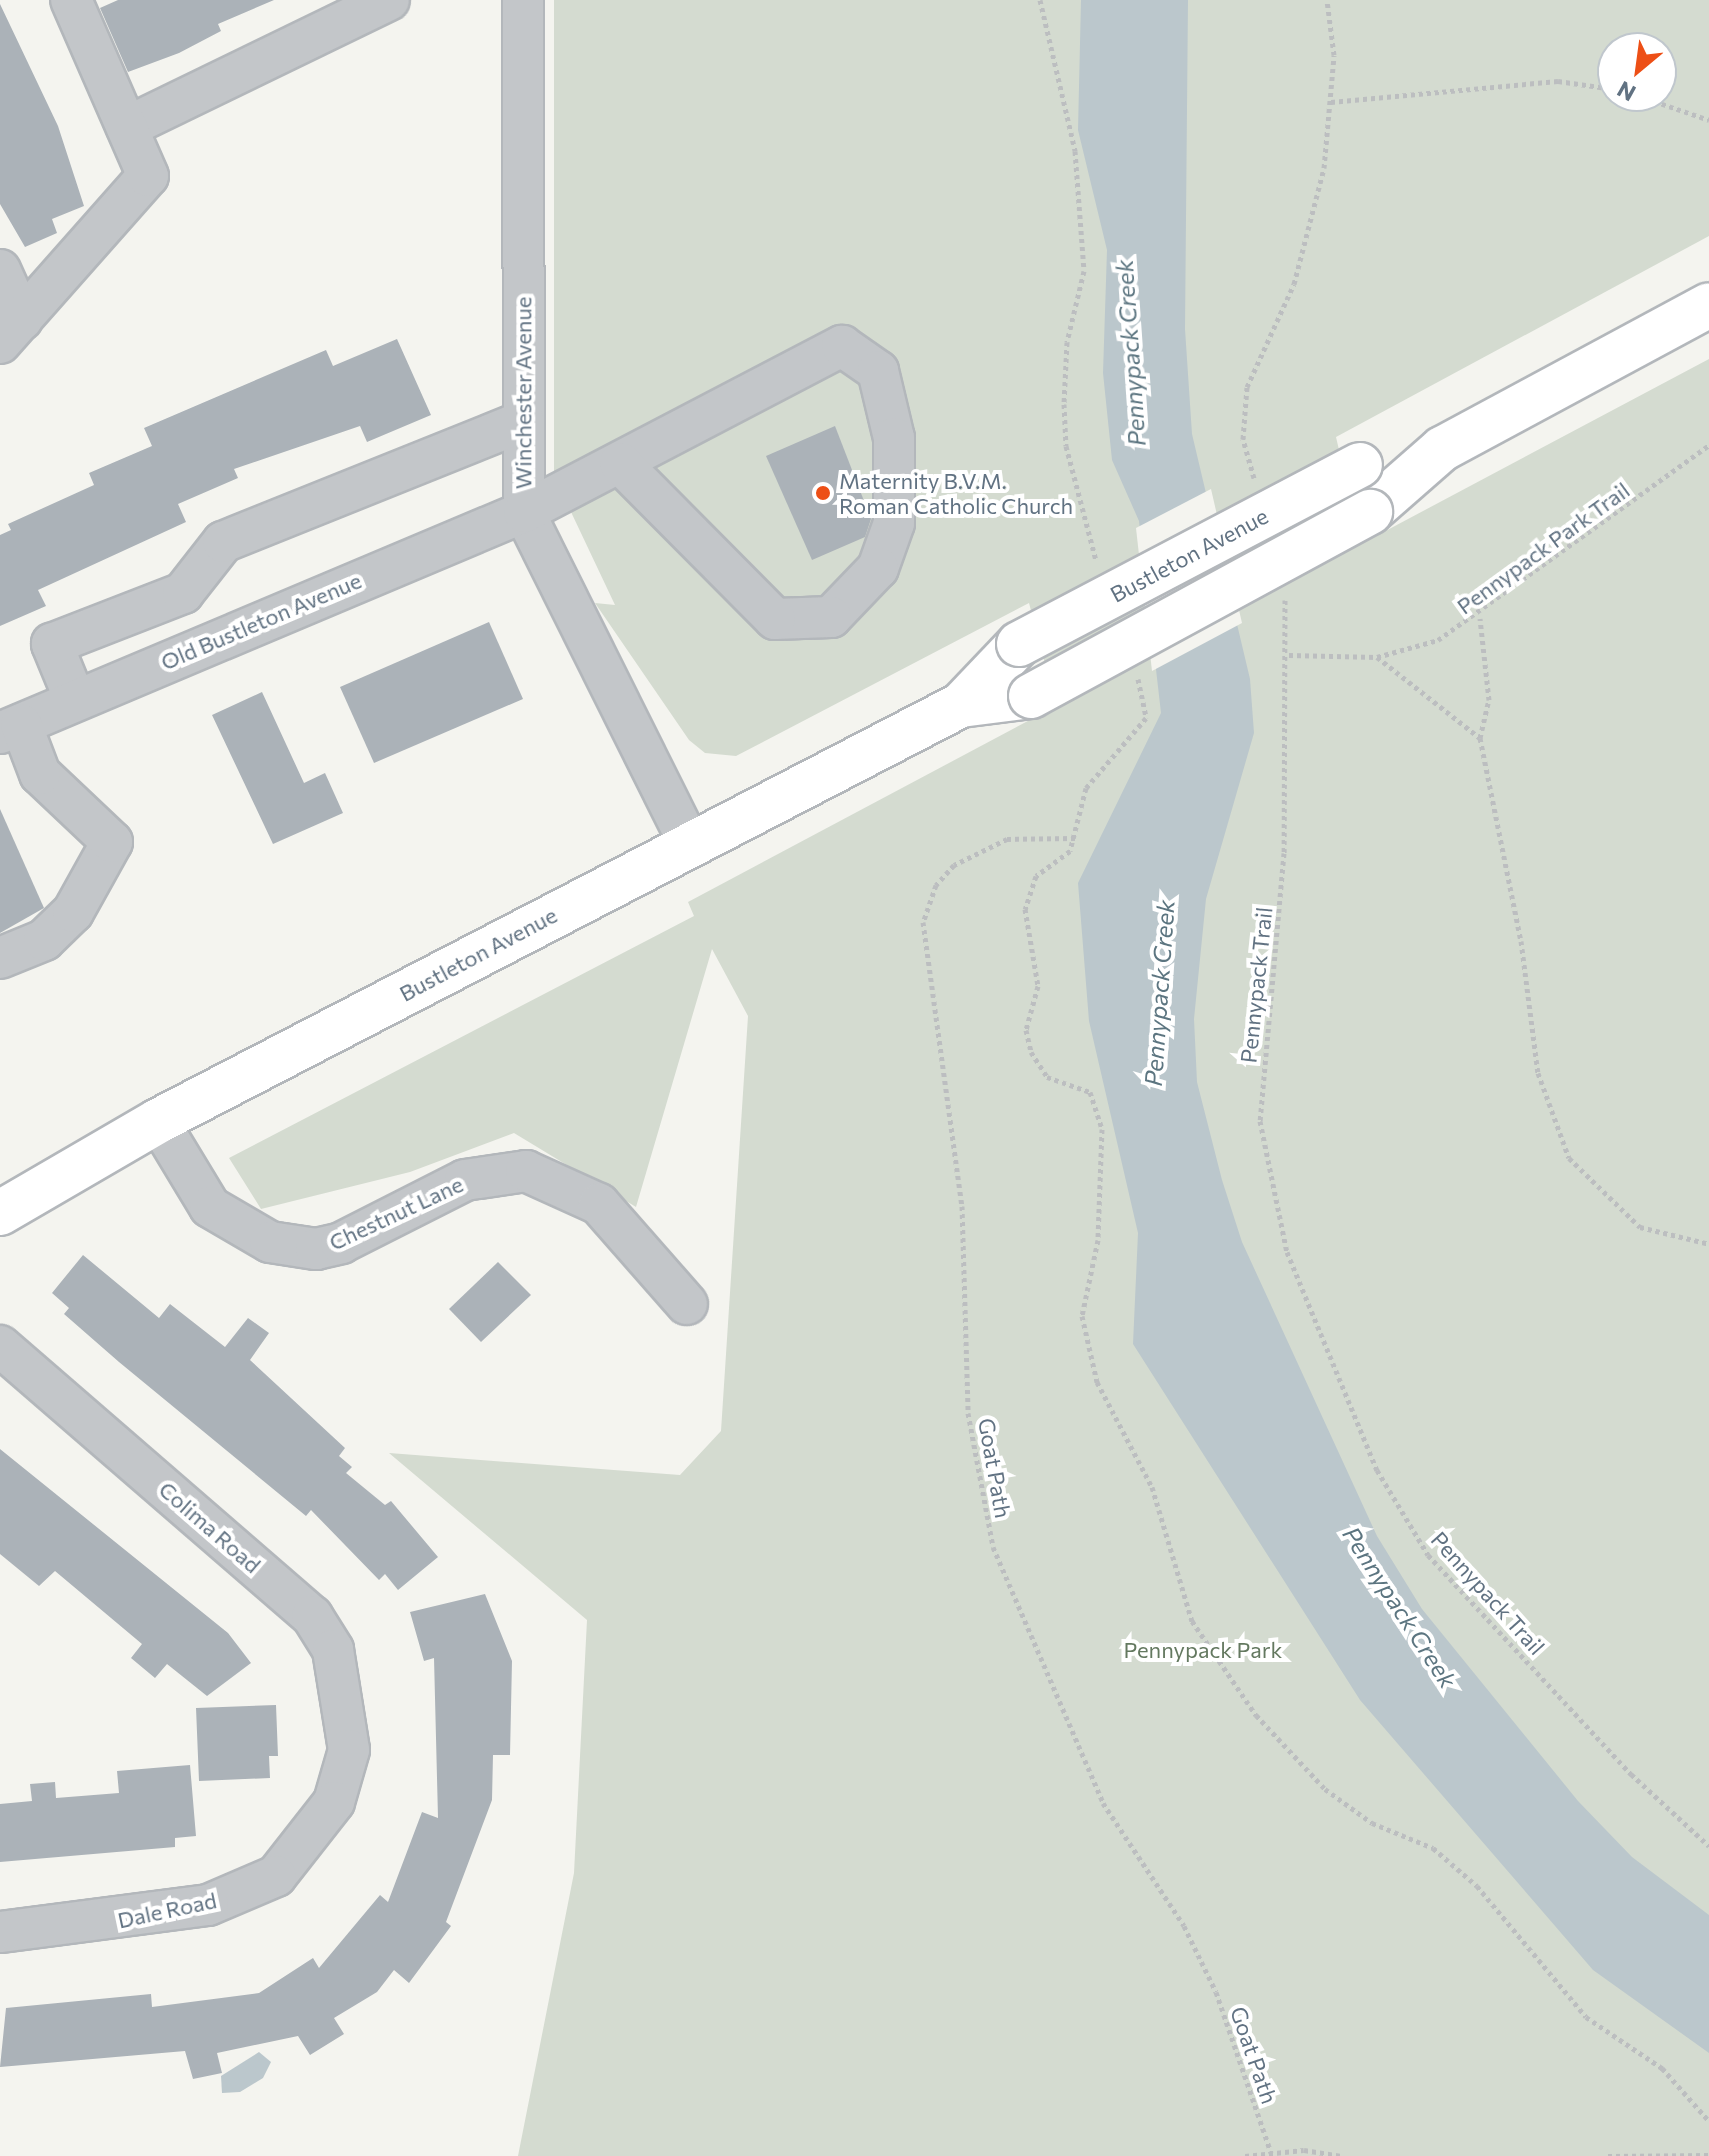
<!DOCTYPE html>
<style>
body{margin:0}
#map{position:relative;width:1709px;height:2156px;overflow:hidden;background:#f4f4ef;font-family:Commissioner,sans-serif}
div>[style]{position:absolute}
.green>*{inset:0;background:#d4dbd0}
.water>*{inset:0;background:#bbc7cc}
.pier>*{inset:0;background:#f4f4ef}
.building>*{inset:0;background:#abb2b8}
.path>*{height:5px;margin-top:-2.5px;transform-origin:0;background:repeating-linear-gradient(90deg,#bcbec0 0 4px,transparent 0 8px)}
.roads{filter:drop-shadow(2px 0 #b3b7bb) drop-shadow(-2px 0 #b3b7bb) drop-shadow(0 2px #b3b7bb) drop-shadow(0 -2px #b3b7bb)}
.minor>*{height:40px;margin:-20px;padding:0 20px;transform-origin:20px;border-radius:20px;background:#c3c6c9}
.major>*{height:44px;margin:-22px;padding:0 22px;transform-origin:22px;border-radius:22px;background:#fff}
.bridges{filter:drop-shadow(2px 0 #b3b7bb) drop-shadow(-2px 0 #b3b7bb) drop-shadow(0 2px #b3b7bb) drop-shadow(0 -2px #b3b7bb)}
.major-bridge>*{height:44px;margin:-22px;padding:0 22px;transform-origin:22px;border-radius:22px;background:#fff}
.dots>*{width:22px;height:22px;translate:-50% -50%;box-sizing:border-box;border:4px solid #fff;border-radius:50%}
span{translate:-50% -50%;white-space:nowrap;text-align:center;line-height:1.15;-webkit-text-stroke:8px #fff;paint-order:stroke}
.street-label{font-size:22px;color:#617282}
.poi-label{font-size:22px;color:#617282}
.left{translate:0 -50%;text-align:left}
.park-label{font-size:22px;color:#647960}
.water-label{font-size:24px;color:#5c7580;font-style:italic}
.north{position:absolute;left:1597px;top:32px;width:80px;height:80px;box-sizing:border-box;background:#fff;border:2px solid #c0c7cd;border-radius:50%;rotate:209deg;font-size:22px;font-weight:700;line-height:32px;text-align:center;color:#617282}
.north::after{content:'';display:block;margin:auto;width:28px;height:36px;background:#ed4f16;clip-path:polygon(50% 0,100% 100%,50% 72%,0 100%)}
</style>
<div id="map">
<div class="green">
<div style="clip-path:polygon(evenodd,554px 0,1709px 0,1709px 236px,1336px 437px,1361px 544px,1709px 359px,1709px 2156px,518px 2156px,574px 1873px,587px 1620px,389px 1453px,680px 1475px,721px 1431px,748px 1016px,712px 949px,636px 1207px,514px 1133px,410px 1172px,261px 1209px,229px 1158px,694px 916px,688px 902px,1056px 706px,1029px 603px,736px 756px,705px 753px,689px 740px,595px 603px,615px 605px,554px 476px,554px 0,1613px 48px,1661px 48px,1661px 96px,1613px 96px,1613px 48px)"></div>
</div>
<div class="water">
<div style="clip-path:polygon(1081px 0,1188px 0,1185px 329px,1192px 434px,1250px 679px,1254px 733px,1206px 899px,1194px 1019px,1197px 1082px,1222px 1180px,1242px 1242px,1377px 1536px,1422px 1609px,1578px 1801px,1632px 1857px,1709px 1915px,1709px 2053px,1593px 1970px,1360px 1700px,1133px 1344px,1138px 1233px,1089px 1021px,1078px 883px,1161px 713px,1139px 521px,1112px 460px,1103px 373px,1107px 250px,1078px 130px)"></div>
<div style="clip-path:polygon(259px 2052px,271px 2062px,263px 2078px,240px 2092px,222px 2093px,221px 2076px)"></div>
</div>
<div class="pier">
<div style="clip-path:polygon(1211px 489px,1242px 623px,1152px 671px,1136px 528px)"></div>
</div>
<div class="building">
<div style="clip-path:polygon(118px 0,274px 0,218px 24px,221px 31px,179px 53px,128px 72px,100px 8px)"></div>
<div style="clip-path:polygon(0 4px,58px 126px,84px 206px,52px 219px,57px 233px,25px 247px,0 204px)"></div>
<div style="clip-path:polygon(397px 339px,431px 415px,367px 442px,360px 426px,234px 469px,238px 478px,178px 504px,186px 522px,38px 590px,46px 606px,0 626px,0 535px,11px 530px,8px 524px,94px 485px,89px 473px,152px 446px,144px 428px,326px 350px,333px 366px)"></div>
<div style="clip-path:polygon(835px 426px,871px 519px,865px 537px,812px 560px,766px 456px)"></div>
<div style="clip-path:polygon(489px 622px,523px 699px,374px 763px,340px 687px)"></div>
<div style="clip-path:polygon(262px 692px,304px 783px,325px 773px,343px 813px,273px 844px,212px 715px)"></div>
<div style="clip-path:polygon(0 809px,44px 908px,0 933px)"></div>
<div style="clip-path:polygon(83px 1255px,159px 1318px,170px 1304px,225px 1347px,248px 1318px,269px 1333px,250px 1360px,345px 1448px,339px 1456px,352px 1467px,346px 1473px,385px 1505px,391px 1501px,438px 1557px,398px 1590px,385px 1574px,379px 1580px,311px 1510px,306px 1516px,119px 1362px,64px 1314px,69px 1308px,52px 1293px)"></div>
<div style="clip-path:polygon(498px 1262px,531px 1295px,481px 1342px,449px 1309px)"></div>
<div style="clip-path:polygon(0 1449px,228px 1633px,251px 1663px,207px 1696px,167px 1664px,155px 1678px,131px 1658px,142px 1644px,55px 1571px,39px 1586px,0 1554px)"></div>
<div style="clip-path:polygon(485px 1594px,512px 1661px,510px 1755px,493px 1755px,492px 1800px,446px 1922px,451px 1926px,409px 1983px,394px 1970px,377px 1992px,334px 2018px,344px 2034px,310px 2055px,298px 2036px,217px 2053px,222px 2073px,193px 2079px,185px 2051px,0 2067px,6px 2008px,151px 1994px,152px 2007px,259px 1993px,313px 1958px,319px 1968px,380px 1895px,388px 1902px,422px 1812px,438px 1818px,434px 1658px,424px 1661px,410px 1612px)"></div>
<div style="clip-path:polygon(276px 1705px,278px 1756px,269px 1756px,270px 1778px,199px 1781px,196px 1708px)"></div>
<div style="clip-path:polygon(190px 1765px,196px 1836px,175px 1838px,175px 1847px,0 1862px,0 1804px,32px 1801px,30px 1784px,55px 1782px,56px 1798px,119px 1793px,117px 1771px)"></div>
</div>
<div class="path">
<div style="left:1040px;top:0;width:155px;rotate:76.9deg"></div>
<div style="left:1075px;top:151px;width:120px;rotate:85.7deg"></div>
<div style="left:1084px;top:271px;width:73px;rotate:103.5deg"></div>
<div style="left:1067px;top:342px;width:62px;rotate:92.8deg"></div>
<div style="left:1064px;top:404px;width:42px;rotate:87.3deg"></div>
<div style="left:1066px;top:446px;width:118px;rotate:75.3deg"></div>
<div style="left:1639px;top:96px;width:74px;rotate:18.9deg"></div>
<div style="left:1331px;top:102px;width:228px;rotate:-5.3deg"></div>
<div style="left:1558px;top:81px;width:56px;rotate:8.3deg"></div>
<div style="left:1254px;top:478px;width:41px;rotate:-105.8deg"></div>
<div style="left:1243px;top:439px;width:52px;rotate:-85.6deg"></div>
<div style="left:1247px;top:387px;width:113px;rotate:-65.5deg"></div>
<div style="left:1294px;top:284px;width:120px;rotate:-75.5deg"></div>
<div style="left:1324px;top:168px;width:113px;rotate:-84.9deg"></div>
<div style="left:1334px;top:55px;width:55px;rotate:-97.3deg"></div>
<div style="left:1285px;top:600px;width:253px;rotate:90.2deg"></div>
<div style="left:1284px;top:853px;width:269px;rotate:95.1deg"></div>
<div style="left:1260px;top:1121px;width:134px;rotate:78.4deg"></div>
<div style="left:1287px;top:1252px;width:236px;rotate:67.6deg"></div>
<div style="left:1377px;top:1470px;width:99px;rotate:59deg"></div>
<div style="left:1428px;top:1555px;width:299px;rotate:47.2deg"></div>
<div style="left:1631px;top:1774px;width:106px;rotate:42.7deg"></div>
<div style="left:1289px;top:655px;width:88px;rotate:1.3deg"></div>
<div style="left:1377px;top:657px;width:63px;rotate:-15.6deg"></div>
<div style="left:1438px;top:640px;width:334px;rotate:-35.7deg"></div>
<div style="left:1377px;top:657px;width:131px;rotate:38.2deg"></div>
<div style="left:1480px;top:738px;width:207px;rotate:78.6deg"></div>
<div style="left:1521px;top:941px;width:133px;rotate:82.7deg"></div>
<div style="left:1538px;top:1073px;width:90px;rotate:70deg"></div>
<div style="left:1569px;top:1158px;width:99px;rotate:44.2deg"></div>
<div style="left:1640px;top:1227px;width:71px;rotate:13.8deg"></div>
<div style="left:1138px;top:679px;width:40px;rotate:78deg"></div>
<div style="left:1146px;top:718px;width:92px;rotate:130.6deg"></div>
<div style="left:1086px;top:788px;width:65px;rotate:104.3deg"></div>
<div style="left:1070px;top:851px;width:42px;rotate:143.7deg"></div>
<div style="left:1036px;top:876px;width:35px;rotate:108deg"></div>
<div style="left:1025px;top:909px;width:78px;rotate:80.4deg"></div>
<div style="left:1038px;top:986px;width:46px;rotate:105.3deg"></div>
<div style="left:1026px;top:1030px;width:23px;rotate:77deg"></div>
<div style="left:1031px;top:1052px;width:30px;rotate:57deg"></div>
<div style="left:1047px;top:1077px;width:46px;rotate:19.2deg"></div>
<div style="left:1090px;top:1092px;width:39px;rotate:72deg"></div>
<div style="left:1102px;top:1129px;width:111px;rotate:92.1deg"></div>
<div style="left:1098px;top:1240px;width:78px;rotate:101.9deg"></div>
<div style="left:1082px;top:1316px;width:68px;rotate:77.2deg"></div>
<div style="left:1097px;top:1382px;width:119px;rotate:62.4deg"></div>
<div style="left:1152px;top:1487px;width:140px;rotate:73.4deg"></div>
<div style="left:1192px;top:1621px;width:114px;rotate:55.8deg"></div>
<div style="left:1256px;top:1715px;width:101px;rotate:47deg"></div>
<div style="left:1325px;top:1789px;width:58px;rotate:35.9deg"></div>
<div style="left:1372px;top:1823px;width:66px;rotate:22.3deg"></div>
<div style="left:1433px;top:1848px;width:58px;rotate:40.8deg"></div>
<div style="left:1477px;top:1886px;width:170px;rotate:50.2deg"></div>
<div style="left:1586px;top:2017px;width:92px;rotate:33.9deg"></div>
<div style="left:1662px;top:2068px;width:71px;rotate:48.4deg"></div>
<div style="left:1480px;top:738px;width:39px;rotate:-77deg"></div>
<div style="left:1489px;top:700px;width:82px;rotate:-96.3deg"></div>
<div style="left:1075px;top:838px;width:68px;rotate:179.2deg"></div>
<div style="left:1007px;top:839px;width:59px;rotate:153.9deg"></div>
<div style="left:954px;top:865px;width:27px;rotate:132deg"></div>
<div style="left:936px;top:885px;width:39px;rotate:109deg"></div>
<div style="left:923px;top:922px;width:287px;rotate:82.2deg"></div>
<div style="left:962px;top:1206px;width:207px;rotate:88.3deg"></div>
<div style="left:968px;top:1413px;width:136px;rotate:79.4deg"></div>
<div style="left:993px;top:1547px;width:279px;rotate:66.7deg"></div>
<div style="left:1103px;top:1803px;width:147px;rotate:56.6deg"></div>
<div style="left:1184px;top:1926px;width:73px;rotate:64.1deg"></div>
<div style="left:1216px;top:1992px;width:170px;rotate:71.1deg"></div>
<div style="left:1245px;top:2156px;width:59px;rotate:-5.8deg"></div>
<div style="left:1304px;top:2150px;width:38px;rotate:9deg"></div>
<div style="left:1608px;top:2156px;width:101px;rotate:-0.6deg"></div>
</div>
<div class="roads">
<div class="minor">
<div style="left:523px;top:0;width:512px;rotate:89.89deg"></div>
<div style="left:524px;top:512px;width:370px;rotate:63.5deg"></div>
<div style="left:127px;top:127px;width:291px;rotate:-25.9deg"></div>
<div style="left:0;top:270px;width:54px;rotate:65.8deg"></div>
<div style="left:0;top:343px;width:223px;rotate:-48.5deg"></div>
<div style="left:148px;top:176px;width:192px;rotate:-113.6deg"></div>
<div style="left:75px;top:700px;width:61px;rotate:-112.3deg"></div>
<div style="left:52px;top:644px;width:141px;rotate:-21.3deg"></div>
<div style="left:183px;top:593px;width:65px;rotate:-51.9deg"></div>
<div style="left:223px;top:542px;width:324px;rotate:-21.9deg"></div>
<div style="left:0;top:733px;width:569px;rotate:-22.87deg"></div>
<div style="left:524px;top:512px;width:359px;rotate:-27.6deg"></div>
<div style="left:842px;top:346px;width:44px;rotate:34.8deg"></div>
<div style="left:878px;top:371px;width:69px;rotate:76.6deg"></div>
<div style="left:894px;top:438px;width:85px;rotate:90deg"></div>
<div style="left:894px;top:523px;width:48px;rotate:109.6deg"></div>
<div style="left:878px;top:568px;width:68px;rotate:133.8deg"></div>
<div style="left:831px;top:617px;width:56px;rotate:178deg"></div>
<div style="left:775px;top:619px;width:220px;rotate:-134.8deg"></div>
<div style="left:0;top:958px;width:48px;rotate:-22.2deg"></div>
<div style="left:44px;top:940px;width:40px;rotate:-44deg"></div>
<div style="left:73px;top:912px;width:80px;rotate:-60.9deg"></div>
<div style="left:112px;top:842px;width:99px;rotate:-136.6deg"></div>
<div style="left:40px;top:774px;width:53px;rotate:-110.8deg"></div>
<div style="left:158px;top:1121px;width:100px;rotate:58.8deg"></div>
<div style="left:210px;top:1207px;width:69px;rotate:30.3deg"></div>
<div style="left:270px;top:1242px;width:47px;rotate:8.7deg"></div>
<div style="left:316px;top:1249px;width:26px;rotate:-13deg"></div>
<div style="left:341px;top:1243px;width:139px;rotate:-26.9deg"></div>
<div style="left:465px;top:1180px;width:62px;rotate:-8.4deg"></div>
<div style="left:526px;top:1171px;width:80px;rotate:24.3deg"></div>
<div style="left:599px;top:1204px;width:133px;rotate:48.7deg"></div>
<div style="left:0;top:1346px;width:413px;rotate:40.9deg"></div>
<div style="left:312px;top:1616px;width:40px;rotate:58deg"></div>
<div style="left:333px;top:1650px;width:101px;rotate:80.9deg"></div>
<div style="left:349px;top:1750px;width:54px;rotate:106.1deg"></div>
<div style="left:334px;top:1802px;width:94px;rotate:128.1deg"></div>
<div style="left:276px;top:1876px;width:74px;rotate:156.9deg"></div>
<div style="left:208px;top:1905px;width:210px;rotate:172.6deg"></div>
</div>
<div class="major">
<div style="left:1370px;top:512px;width:96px;rotate:-41.2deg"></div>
<div style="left:1442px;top:449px;width:303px;rotate:-28.3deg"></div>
<div style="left:961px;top:705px;width:84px;rotate:-46.4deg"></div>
<div style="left:0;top:1213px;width:183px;rotate:-30.2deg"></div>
<div style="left:158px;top:1121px;width:904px;rotate:-27.39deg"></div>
<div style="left:961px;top:705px;width:71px;rotate:-7.3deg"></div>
</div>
</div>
<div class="bridges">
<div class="major-bridge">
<div style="left:1019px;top:644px;width:385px;rotate:-27.7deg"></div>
<div style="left:1031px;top:696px;width:386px;rotate:-28.5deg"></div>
</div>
</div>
<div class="dots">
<div style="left:823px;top:493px;background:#ed4f16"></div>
</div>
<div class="street-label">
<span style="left:523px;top:393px;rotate:-90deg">Winchester Avenue</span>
<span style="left:1543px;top:548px;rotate:-36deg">Pennypack Park Trail</span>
<span style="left:1189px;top:555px;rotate:-28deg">Bustleton Avenue</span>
<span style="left:261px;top:621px;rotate:-23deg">Old Bustleton Avenue</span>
<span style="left:478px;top:954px;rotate:-28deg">Bustleton Avenue</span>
<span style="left:1256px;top:985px;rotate:-84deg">Pennypack Trail</span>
<span style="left:396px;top:1213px;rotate:-25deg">Chestnut Lane</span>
<span style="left:995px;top:1468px;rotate:80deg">Goat Path</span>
<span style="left:210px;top:1527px;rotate:41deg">Colima Road</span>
<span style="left:1488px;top:1593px;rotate:48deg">Pennypack Trail</span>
<span style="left:167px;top:1910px;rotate:-12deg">Dale Road</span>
<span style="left:1254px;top:2055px;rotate:71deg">Goat Path</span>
</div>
<div class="poi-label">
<span class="left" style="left:839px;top:493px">Maternity B.V.M.<br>Roman Catholic Church</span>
</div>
<div class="park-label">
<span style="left:1203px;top:1650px">Pennypack Park</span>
</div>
<div class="water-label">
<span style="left:1130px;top:353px;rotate:-94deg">Pennypack Creek</span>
<span style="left:1159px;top:993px;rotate:-86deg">Pennypack Creek</span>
<span style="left:1400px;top:1607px;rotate:57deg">Pennypack Creek</span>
</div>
<div class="north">N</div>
</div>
